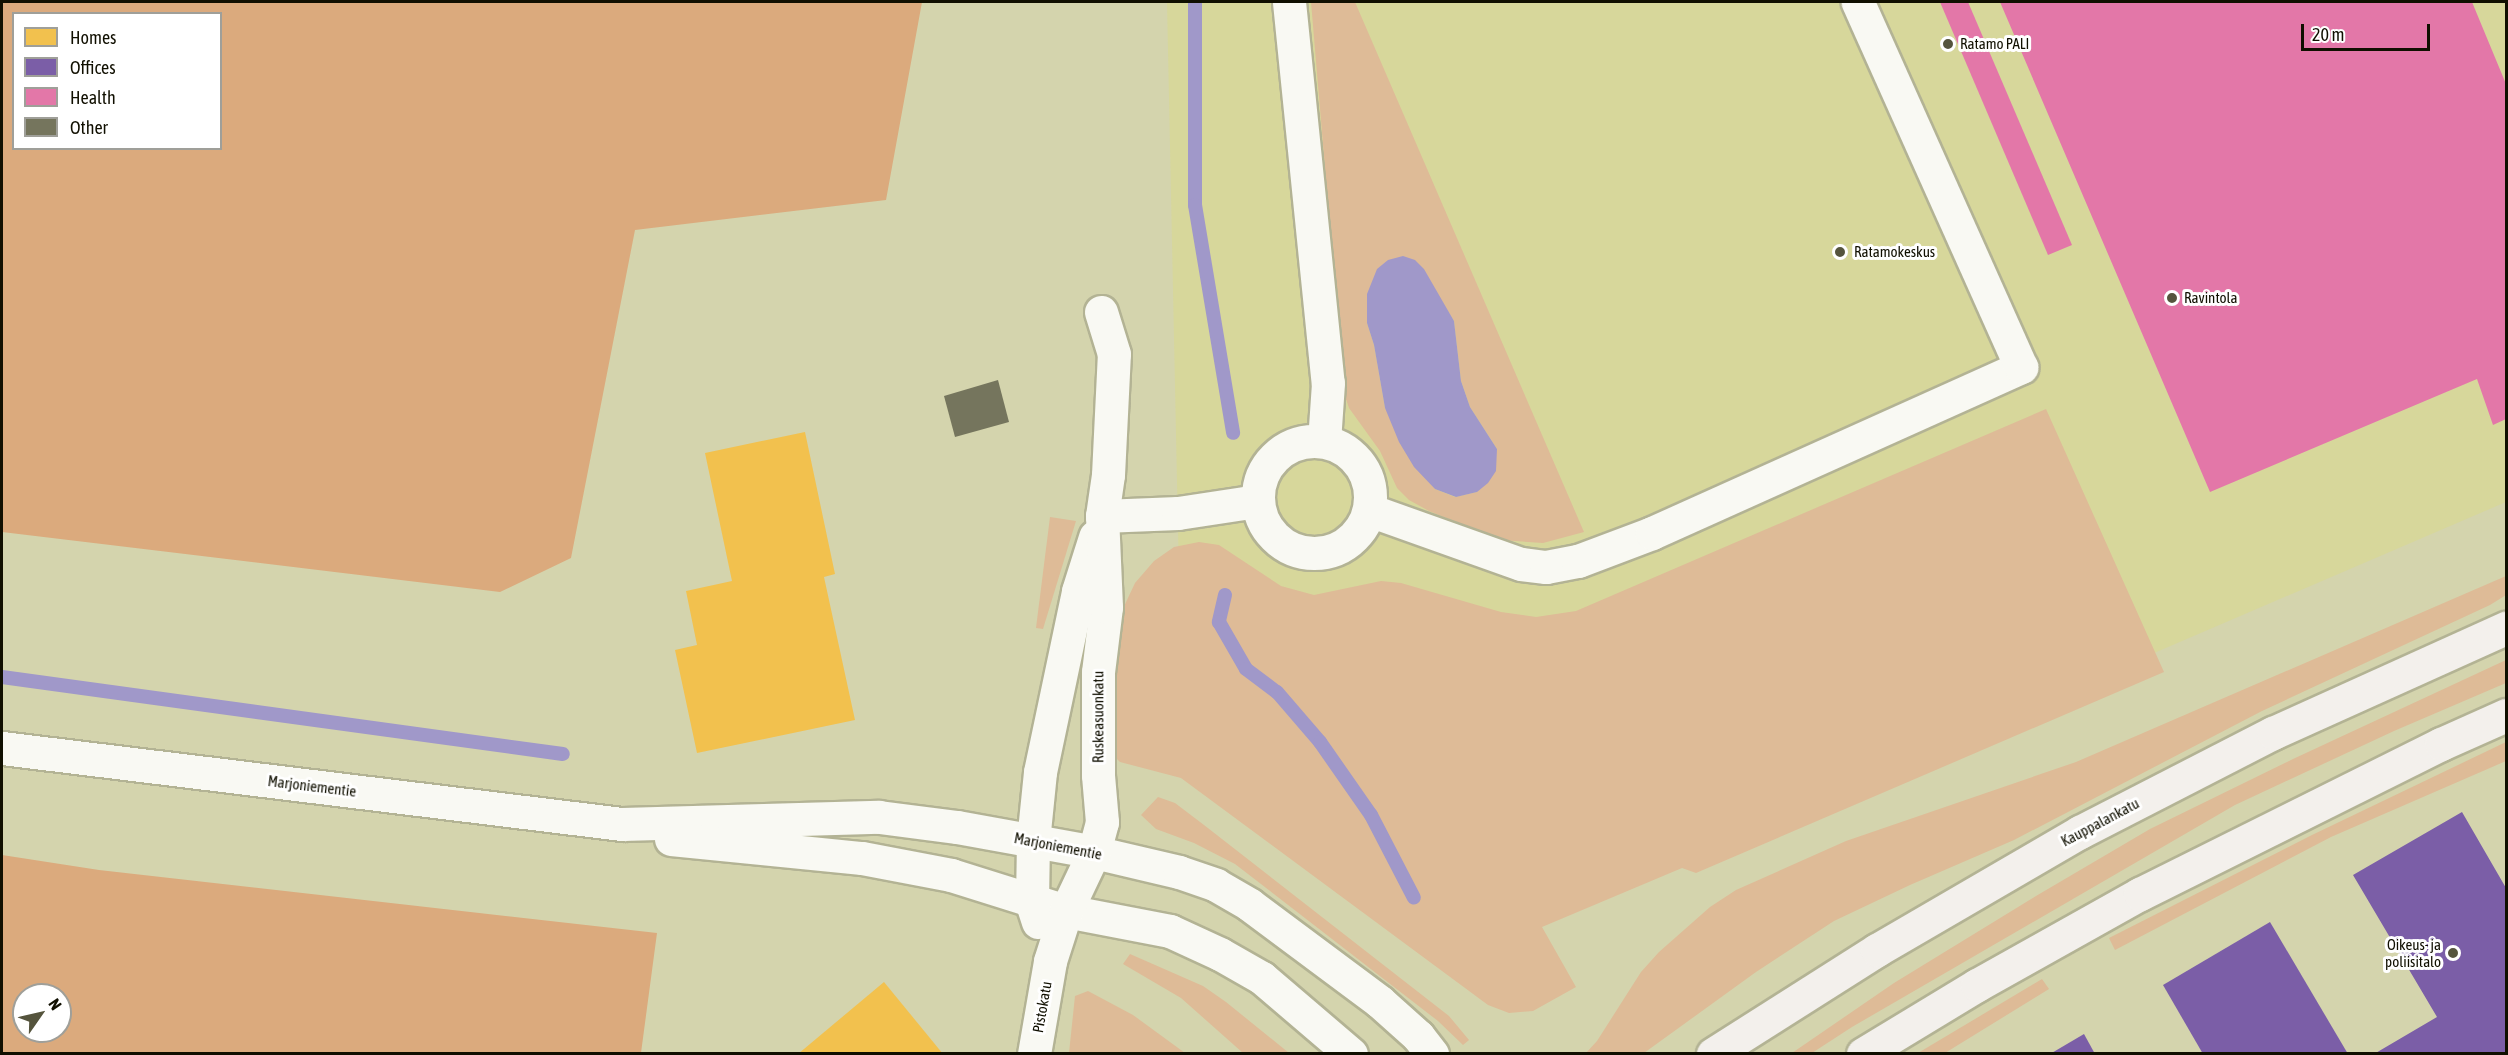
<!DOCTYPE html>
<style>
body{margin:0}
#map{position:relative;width:2508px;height:1055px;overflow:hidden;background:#d4d4ad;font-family:"Asap Condensed",sans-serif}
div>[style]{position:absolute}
.built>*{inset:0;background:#d7d79b}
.green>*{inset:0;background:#debb97}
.forest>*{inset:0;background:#dbaa7d}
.water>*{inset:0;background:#a098c9}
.homes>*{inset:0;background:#f2c14e}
.offices>*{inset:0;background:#7b5ea7}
.health>*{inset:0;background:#e377a8}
.stream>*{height:14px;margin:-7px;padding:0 7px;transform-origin:7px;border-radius:7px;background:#a098c9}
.building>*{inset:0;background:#75755d}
.roads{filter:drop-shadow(2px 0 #b3b394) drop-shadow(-2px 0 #b3b394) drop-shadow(0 2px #b3b394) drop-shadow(0 -2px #b3b394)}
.minor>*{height:33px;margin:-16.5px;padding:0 16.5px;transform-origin:16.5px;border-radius:16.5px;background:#f9f9f3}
.minor>.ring{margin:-16.5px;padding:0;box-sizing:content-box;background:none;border:33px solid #f9f9f3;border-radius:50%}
.major>*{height:33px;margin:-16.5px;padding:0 16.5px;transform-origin:16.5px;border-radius:16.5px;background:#f3f0ec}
.dots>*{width:16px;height:16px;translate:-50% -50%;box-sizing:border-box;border:3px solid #fff;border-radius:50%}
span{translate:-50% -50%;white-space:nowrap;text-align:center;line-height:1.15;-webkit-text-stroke:6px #fff;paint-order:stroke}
.poi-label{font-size:15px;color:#100f00}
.left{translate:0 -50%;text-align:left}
.right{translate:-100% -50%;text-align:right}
.street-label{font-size:15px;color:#100f00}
.frame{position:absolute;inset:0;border:3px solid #100f00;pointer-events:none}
.legend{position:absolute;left:12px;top:12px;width:210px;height:138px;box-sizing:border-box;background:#fff;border:2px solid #9f9f99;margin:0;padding:8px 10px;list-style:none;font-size:18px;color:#100f00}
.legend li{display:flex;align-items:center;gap:12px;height:30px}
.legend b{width:30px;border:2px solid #9f9f99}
.north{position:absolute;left:12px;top:983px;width:60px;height:60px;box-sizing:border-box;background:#fff;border:2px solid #9f9f99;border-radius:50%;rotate:56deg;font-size:16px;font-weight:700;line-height:24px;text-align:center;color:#100f00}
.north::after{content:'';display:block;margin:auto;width:21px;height:27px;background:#55543d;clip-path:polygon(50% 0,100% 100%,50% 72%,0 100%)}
.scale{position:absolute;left:2301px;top:24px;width:129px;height:27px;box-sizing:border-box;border:3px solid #100f00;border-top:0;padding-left:8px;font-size:18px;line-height:21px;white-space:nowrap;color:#100f00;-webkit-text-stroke:4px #fff;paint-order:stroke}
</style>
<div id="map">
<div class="built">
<div style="clip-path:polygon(1167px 2px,2506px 2px,2506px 502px,1483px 941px,1181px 673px)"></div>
</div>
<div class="green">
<div style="clip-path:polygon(evenodd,1311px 2px,1355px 2px,1584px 532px,1543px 543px,1500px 540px,1429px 511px,1409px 500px,1397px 488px,1380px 451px,1349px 408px,1344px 393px,1311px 2px,1367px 294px,1438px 296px,1454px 321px,1461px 381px,1470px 407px,1497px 449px,1477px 492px,1455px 497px,1435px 489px,1385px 408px,1374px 345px,1367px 323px,1367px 294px)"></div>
<div style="clip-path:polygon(2046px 409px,2164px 672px,1696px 873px,1682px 868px,1542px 927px,1576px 987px,1533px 1011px,1509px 1013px,1488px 1005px,1181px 778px,1120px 762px,1110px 752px,1119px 617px,1135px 583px,1154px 561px,1174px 547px,1199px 542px,1219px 545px,1281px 586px,1314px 595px,1381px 581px,1401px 583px,1501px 612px,1536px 617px,1576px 611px)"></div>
<div style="clip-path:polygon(1050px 517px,1076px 521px,1043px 629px,1036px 628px)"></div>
<div style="clip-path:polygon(2506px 576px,2506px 595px,2490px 605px,2262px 711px,2014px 840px,1910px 885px,1834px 921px,1756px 972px,1644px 1053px,1586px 1053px,1597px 1041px,1641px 972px,1659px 952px,1710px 907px,1736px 890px,1846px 841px,2076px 762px)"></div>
<div style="clip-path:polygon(2506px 660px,2506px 683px,2394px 731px,2235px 805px,1852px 1027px,1812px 1053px,1792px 1053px,1894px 983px,2036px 896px,2150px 829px,2293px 759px)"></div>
<div style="clip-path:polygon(2506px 742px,2506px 761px,2331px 837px,2115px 950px,2109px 938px,2312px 835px)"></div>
<div style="clip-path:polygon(1158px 797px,1175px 803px,1204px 825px,1449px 1016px,1469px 1040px,1463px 1045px,1438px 1021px,1235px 864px,1194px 843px,1156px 829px,1141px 815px)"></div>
<div style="clip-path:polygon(1130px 954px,1203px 986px,1226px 1002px,1289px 1053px,1243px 1053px,1181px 998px,1123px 964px)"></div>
<div style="clip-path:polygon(2042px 979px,2049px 989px,1945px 1053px,1918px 1053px)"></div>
<div style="clip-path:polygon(1088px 991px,1133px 1015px,1185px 1053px,1069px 1053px,1075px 996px)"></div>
</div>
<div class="forest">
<div style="clip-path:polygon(evenodd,2px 2px,922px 2px,886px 200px,635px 230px,571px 558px,500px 592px,2px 532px,2px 2px,14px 14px,220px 14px,220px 148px,14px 148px,14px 14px)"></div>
<div style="clip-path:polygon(evenodd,2px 855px,99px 870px,657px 933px,641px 1053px,2px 1053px,2px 855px,24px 995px,60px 995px,60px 1031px,24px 1031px,24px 995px)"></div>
</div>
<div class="water">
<div style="clip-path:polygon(1403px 256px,1415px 260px,1424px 269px,1454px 321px,1461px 381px,1470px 407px,1497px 449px,1496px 471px,1488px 483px,1477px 492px,1456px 497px,1435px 489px,1414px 467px,1399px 442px,1385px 408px,1374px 345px,1367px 323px,1367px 294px,1377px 269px,1388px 260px)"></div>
</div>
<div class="homes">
<div style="clip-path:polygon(805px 432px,835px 574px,824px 577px,855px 720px,697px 753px,675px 650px,697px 645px,686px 591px,732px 581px,705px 453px)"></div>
<div style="clip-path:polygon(884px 982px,943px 1054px,798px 1054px)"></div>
</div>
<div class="offices">
<div style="clip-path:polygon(2462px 812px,2506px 888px,2506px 1054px,2374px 1054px,2437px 1017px,2353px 875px)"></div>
<div style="clip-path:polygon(2270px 922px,2348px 1054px,2203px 1054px,2163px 985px)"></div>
<div style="clip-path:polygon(2084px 1034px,2095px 1054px,2050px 1054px)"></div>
</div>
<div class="health">
<div style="clip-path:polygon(1940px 2px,1968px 2px,2072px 245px,2048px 255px)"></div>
<div style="clip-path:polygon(2000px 2px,2472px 2px,2506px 84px,2506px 419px,2493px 425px,2477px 379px,2210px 492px)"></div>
</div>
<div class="stream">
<div style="left:1195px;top:2px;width:203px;rotate:90deg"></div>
<div style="left:1195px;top:205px;width:231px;rotate:80.5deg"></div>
<div style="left:1225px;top:595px;width:28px;rotate:103deg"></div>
<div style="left:1219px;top:622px;width:54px;rotate:60.1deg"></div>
<div style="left:1246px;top:669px;width:39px;rotate:37deg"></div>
<div style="left:1277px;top:692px;width:66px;rotate:49.3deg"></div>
<div style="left:1320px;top:742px;width:89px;rotate:55.1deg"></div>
<div style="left:1371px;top:815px;width:93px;rotate:62.6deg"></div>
<div style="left:2px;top:677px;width:566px;rotate:7.82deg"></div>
</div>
<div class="building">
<div style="clip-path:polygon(998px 380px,1009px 422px,955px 437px,944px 396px)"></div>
</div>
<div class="roads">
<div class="minor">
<div style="left:1289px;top:2px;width:383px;rotate:84.2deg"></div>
<div style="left:1328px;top:383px;width:58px;rotate:93.9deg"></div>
<div class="ring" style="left:1258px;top:441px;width:79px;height:79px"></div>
<div style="left:1369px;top:510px;width:161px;rotate:19.6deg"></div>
<div style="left:1521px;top:564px;width:25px;rotate:7deg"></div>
<div style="left:1546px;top:567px;width:33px;rotate:-11deg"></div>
<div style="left:1578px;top:561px;width:79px;rotate:-20.7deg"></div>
<div style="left:1652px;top:533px;width:405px;rotate:-24.2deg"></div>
<div style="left:2021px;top:367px;width:400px;rotate:-114.1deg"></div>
<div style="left:1102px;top:516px;width:76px;rotate:-2.3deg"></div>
<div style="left:1178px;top:513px;width:80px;rotate:-8.6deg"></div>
<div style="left:2px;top:748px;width:625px;rotate:6.99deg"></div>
<div style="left:622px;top:824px;width:257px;rotate:-1.6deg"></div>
<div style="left:879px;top:817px;width:79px;rotate:7.3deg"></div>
<div style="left:957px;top:827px;width:139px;rotate:10.3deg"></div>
<div style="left:1094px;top:852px;width:87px;rotate:13.2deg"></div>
<div style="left:1179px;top:872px;width:39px;rotate:19deg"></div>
<div style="left:1216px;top:885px;width:39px;rotate:30deg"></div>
<div style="left:1250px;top:905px;width:162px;rotate:36.7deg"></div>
<div style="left:1380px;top:1002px;width:51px;rotate:41.8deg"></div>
<div style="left:1418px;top:1036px;width:23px;rotate:52deg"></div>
<div style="left:671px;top:839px;width:192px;rotate:5.7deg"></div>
<div style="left:862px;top:858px;width:91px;rotate:10.8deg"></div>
<div style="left:951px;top:875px;width:121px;rotate:17.4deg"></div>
<div style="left:1066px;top:911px;width:106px;rotate:10.9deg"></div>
<div style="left:1170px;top:931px;width:55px;rotate:24.7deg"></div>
<div style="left:1220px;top:954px;width:48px;rotate:29.7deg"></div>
<div style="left:1262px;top:978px;width:117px;rotate:40.5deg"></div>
<div style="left:1038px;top:922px;width:20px;rotate:-108deg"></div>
<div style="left:1032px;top:903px;width:62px;rotate:-89.1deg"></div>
<div style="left:1033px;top:841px;width:69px;rotate:-84.2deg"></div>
<div style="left:1040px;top:772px;width:185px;rotate:-78.1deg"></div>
<div style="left:1078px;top:591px;width:57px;rotate:-72.5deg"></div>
<div style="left:1034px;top:1054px;width:94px;rotate:-80.2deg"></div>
<div style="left:1050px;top:961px;width:52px;rotate:-72.3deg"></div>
<div style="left:1066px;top:911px;width:65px;rotate:-64.6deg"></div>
<div style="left:1094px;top:852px;width:31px;rotate:-75deg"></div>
<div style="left:1102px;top:822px;width:47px;rotate:-94.9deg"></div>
<div style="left:1098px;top:775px;width:103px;rotate:-90deg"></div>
<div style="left:1098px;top:672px;width:65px;rotate:-83deg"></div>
<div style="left:1106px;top:607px;width:91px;rotate:-92.5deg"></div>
<div style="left:1102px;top:516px;width:41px;rotate:-81.7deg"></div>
<div style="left:1108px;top:475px;width:121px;rotate:-87.2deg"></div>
<div style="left:1114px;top:354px;width:44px;rotate:-107.2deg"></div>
</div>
<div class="major">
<div style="left:1713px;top:1054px;width:194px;rotate:-32.4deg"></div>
<div style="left:1877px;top:950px;width:235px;rotate:-30.2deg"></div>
<div style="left:2080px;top:832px;width:217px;rotate:-27.2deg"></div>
<div style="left:2273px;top:733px;width:256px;rotate:-24.3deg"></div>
<div style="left:1863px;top:1054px;width:133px;rotate:-31.2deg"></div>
<div style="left:1977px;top:985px;width:187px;rotate:-29.2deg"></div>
<div style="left:2140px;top:894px;width:336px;rotate:-26.5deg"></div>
<div style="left:2441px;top:744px;width:71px;rotate:-24deg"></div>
</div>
</div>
<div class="dots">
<div style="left:1948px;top:44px;background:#55543d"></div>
<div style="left:1840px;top:252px;background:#55543d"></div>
<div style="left:2172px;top:298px;background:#55543d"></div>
<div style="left:2453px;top:953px;background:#55543d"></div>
</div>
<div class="poi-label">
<span class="left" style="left:1960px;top:44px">Ratamo PALI</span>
<span class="left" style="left:1854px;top:252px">Ratamokeskus</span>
<span class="left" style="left:2184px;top:298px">Ravintola</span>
<span class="right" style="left:2441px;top:953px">Oikeus- ja<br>poliisitalo</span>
</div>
<div class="street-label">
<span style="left:1098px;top:717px;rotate:-90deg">Ruskeasuonkatu</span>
<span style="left:312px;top:786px;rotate:7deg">Marjoniementie</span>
<span style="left:2100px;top:822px;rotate:-28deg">Kauppalankatu</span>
<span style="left:1058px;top:846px;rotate:11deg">Marjoniementie</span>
<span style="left:1042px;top:1007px;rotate:-80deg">Pistokatu</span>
</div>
<div class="frame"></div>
<ul class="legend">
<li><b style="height:16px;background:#f2c14e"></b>Homes</li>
<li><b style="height:16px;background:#7b5ea7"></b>Offices</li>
<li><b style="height:16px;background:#e377a8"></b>Health</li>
<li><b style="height:16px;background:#75755d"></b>Other</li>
</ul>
<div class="north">N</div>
<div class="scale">20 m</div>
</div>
